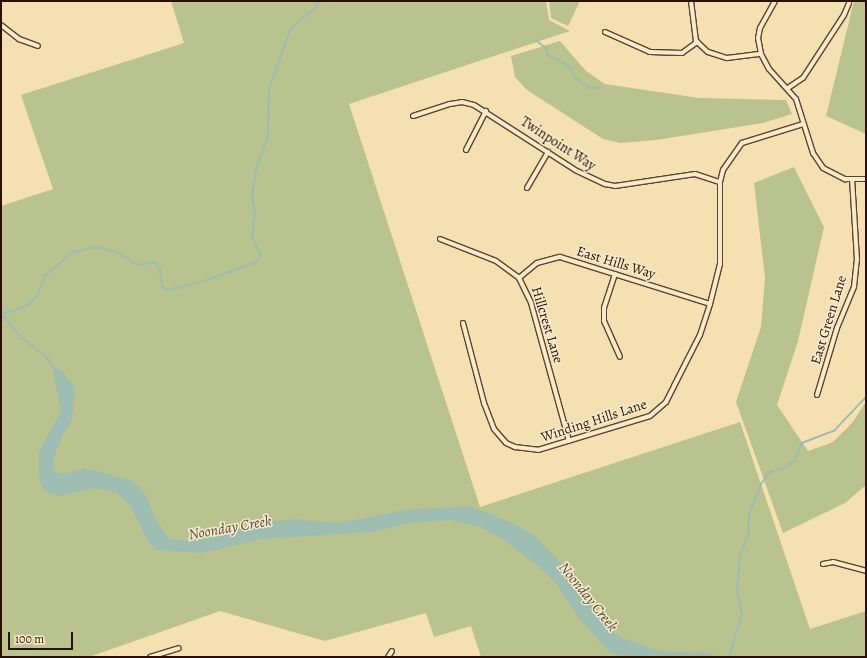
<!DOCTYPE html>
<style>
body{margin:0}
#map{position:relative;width:867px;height:658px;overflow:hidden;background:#f4e0b1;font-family:Alegreya,serif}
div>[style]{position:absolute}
.green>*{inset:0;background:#b9c38d}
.water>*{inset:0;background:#9dbcb2}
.stream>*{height:1.5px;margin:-0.75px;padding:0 0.75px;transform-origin:0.75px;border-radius:0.75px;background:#9dbcb2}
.roads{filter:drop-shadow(1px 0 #5d432d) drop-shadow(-1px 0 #5d432d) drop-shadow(0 1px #5d432d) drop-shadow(0 -1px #5d432d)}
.street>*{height:4px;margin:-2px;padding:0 2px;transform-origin:2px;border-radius:2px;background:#f8ebcc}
span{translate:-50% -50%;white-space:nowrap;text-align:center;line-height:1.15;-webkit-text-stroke:3px #f8ebcc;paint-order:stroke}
.street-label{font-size:14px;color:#2b0f01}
.water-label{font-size:15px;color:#534c3f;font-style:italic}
.frame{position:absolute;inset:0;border:2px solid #2b0f01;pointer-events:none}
.scale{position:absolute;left:8px;top:632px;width:65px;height:18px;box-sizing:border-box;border:2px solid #2b0f01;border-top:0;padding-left:5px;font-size:12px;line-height:14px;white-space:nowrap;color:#2b0f01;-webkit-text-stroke:3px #f8ebcc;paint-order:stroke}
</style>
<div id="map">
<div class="green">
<div style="clip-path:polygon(171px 1px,546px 1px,549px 20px,570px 31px,349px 104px,480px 507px,740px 422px,810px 629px,866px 611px,866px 657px,481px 657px,471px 626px,434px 637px,426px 613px,325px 641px,220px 611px,89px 657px,1px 657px,1px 206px,53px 189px,21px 95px,184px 43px)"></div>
<div style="clip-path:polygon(549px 1px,580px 1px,568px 26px,551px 18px)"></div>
<div style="clip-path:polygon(854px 1px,866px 1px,866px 134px,826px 116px)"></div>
<div style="clip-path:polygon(560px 41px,586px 71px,605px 84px,699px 98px,786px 100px,792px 114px,763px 123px,656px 140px,620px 143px,603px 139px,527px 90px,515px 77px,511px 56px)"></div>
<div style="clip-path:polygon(794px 167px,824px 227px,798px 341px,777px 405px,808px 451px,833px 442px,852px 423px,866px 402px,866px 485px,845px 503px,783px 533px,736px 402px,761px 327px,765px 278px,754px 183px)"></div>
</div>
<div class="water">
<div style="clip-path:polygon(52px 366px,62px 371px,73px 385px,75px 394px,71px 423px,63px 434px,54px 458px,54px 471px,64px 474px,85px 468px,133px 481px,146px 495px,155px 518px,169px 539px,191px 541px,269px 522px,293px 519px,337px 523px,406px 510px,469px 506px,515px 524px,534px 536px,570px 572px,607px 628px,624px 639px,659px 651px,706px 653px,721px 657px,623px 657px,609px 652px,580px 619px,554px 581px,538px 566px,504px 540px,481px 527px,451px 520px,409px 523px,371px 532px,261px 539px,203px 553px,156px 550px,148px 541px,130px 505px,117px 493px,96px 488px,60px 496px,48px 493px,43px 488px,39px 478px,39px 451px,61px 412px)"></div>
</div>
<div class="stream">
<div style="left:536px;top:40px;width:13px;rotate:39deg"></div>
<div style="left:546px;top:48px;width:7px;rotate:74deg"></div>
<div style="left:548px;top:55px;width:24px;rotate:28deg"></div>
<div style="left:569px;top:66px;width:15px;rotate:58deg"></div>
<div style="left:577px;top:79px;width:15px;rotate:37deg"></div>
<div style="left:589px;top:88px;width:10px"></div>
<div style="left:52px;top:366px;width:11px;rotate:-124deg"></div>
<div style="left:46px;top:357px;width:30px;rotate:-143deg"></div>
<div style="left:22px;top:339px;width:32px;rotate:-129deg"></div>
<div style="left:2px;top:314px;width:26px;rotate:-18deg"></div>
<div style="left:27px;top:306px;width:16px;rotate:-45deg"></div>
<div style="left:38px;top:295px;width:20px;rotate:-70deg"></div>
<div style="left:45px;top:276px;width:37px;rotate:-41deg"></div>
<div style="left:73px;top:252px;width:25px;rotate:-12deg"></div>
<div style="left:97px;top:247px;width:23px;rotate:15deg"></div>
<div style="left:119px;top:253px;width:22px;rotate:32deg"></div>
<div style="left:138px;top:265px;width:17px;rotate:-10deg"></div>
<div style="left:155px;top:262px;width:8px;rotate:50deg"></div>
<div style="left:160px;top:268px;width:19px;rotate:81deg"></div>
<div style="left:163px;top:287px;width:6px;rotate:31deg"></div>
<div style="left:168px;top:290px;width:38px;rotate:-14deg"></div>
<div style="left:205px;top:281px;width:54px;rotate:-20.4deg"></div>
<div style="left:256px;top:262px;width:8px;rotate:-50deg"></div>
<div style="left:261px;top:256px;width:21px;rotate:-115deg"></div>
<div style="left:252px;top:237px;width:24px;rotate:-83deg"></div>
<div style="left:255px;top:213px;width:17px;rotate:-100deg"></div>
<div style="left:252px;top:196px;width:30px;rotate:-81deg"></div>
<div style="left:257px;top:166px;width:32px;rotate:-70deg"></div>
<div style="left:268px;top:136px;width:46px;rotate:-88.8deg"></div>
<div style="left:269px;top:90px;width:66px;rotate:-70.5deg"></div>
<div style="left:291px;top:28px;width:33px;rotate:-39deg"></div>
<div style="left:317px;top:7px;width:6px;rotate:-72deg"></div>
<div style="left:729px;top:657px;width:45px;rotate:-73.2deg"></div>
<div style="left:742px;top:614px;width:24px;rotate:-102deg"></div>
<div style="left:737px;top:591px;width:35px;rotate:-85deg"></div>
<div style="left:740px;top:556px;width:22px;rotate:-68deg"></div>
<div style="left:748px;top:536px;width:21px;rotate:-87deg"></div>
<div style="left:749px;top:515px;width:33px;rotate:-69deg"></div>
<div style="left:761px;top:484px;width:15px;rotate:-53deg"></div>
<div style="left:770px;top:472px;width:17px;rotate:-17deg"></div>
<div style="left:786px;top:467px;width:11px;rotate:-38deg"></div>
<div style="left:795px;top:460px;width:18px;rotate:-68deg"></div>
<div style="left:802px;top:443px;width:34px;rotate:-21deg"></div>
<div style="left:834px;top:431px;width:47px;rotate:-46.7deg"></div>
</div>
<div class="roads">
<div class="street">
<div style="left:691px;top:1px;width:40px;rotate:82.9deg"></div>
<div style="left:696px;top:41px;width:16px;rotate:43deg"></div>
<div style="left:708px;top:52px;width:20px;rotate:18deg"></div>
<div style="left:727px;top:58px;width:34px;rotate:-7deg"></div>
<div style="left:775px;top:1px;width:31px;rotate:119deg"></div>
<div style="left:760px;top:28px;width:10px;rotate:101deg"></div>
<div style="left:758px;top:38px;width:16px;rotate:79deg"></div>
<div style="left:761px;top:54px;width:17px;rotate:62deg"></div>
<div style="left:769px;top:69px;width:40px;rotate:48deg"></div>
<div style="left:796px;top:99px;width:57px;rotate:72.5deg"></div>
<div style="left:813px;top:153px;width:18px;rotate:56deg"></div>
<div style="left:823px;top:168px;width:25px;rotate:27deg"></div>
<div style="left:845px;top:179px;width:21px"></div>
<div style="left:1px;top:25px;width:23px;rotate:38deg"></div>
<div style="left:19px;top:39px;width:20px;rotate:20deg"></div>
<div style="left:605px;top:32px;width:49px;rotate:24deg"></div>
<div style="left:650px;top:52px;width:32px;rotate:2deg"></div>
<div style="left:682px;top:53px;width:19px;rotate:-36deg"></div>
<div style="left:788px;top:88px;width:18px;rotate:-34deg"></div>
<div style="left:803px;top:78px;width:75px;rotate:-56.9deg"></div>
<div style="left:844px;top:15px;width:13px;rotate:-67deg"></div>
<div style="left:413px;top:116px;width:39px;rotate:-18deg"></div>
<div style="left:450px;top:104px;width:12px;rotate:-9deg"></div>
<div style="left:462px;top:102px;width:12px;rotate:14deg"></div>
<div style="left:474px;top:105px;width:122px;rotate:32.7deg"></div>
<div style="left:577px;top:171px;width:31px;rotate:25deg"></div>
<div style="left:605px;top:184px;width:10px;rotate:11deg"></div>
<div style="left:615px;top:186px;width:81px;rotate:-8.5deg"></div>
<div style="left:695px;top:174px;width:26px;rotate:18deg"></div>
<div style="left:466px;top:150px;width:44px;rotate:-62.9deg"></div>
<div style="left:527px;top:188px;width:42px;rotate:-59.7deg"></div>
<div style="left:440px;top:239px;width:60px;rotate:21.4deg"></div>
<div style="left:496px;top:261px;width:29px;rotate:36deg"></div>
<div style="left:519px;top:278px;width:28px;rotate:64deg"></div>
<div style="left:531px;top:303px;width:143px;rotate:74.6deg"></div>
<div style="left:615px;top:274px;width:36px;rotate:108deg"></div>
<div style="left:604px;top:308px;width:13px;rotate:90deg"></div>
<div style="left:604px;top:321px;width:39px;rotate:66deg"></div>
<div style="left:519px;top:278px;width:23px;rotate:-40deg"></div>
<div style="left:537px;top:263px;width:24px;rotate:-15deg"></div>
<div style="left:560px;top:257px;width:157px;rotate:17.4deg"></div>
<div style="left:463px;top:323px;width:83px;rotate:75.3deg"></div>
<div style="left:484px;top:403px;width:28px;rotate:69deg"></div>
<div style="left:494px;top:429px;width:18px;rotate:49deg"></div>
<div style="left:506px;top:443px;width:10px;rotate:24deg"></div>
<div style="left:515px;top:447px;width:23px;rotate:7deg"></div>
<div style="left:538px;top:450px;width:117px;rotate:-16.9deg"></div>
<div style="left:650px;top:416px;width:21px;rotate:-41deg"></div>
<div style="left:666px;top:402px;width:18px;rotate:-63deg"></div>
<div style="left:674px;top:386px;width:57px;rotate:-63deg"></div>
<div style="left:700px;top:335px;width:33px;rotate:-72deg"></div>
<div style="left:710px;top:304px;width:41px;rotate:-76deg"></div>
<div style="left:720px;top:264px;width:82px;rotate:-90deg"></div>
<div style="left:720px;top:182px;width:12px;rotate:-76deg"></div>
<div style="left:723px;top:170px;width:33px;rotate:-55deg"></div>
<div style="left:742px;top:143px;width:64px;rotate:-17.3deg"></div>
<div style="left:817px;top:395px;width:70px;rotate:-73.4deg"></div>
<div style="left:837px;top:328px;width:44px;rotate:-67.5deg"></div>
<div style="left:854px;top:287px;width:27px;rotate:-84deg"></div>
<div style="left:857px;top:260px;width:81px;rotate:-93.5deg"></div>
<div style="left:823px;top:564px;width:10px;rotate:-11deg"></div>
<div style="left:833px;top:562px;width:34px;rotate:15deg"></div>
<div style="left:150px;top:657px;width:30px;rotate:-17deg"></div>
<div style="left:388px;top:657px;width:7px;rotate:-56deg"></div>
</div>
</div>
<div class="street-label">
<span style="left:558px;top:144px;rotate:33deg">Twinpoint Way</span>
<span style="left:616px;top:263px;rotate:17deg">East Hills Way</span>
<span style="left:829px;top:320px;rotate:-73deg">East Green Lane</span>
<span style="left:547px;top:325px;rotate:73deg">Hillcrest Lane</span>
<span style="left:594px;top:421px;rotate:-18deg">Winding Hills Lane</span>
</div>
<div class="water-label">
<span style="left:230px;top:528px;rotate:-10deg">Noonday Creek</span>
<span style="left:588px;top:597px;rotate:51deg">Noonday Creek</span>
</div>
<div class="frame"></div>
<div class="scale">100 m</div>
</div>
